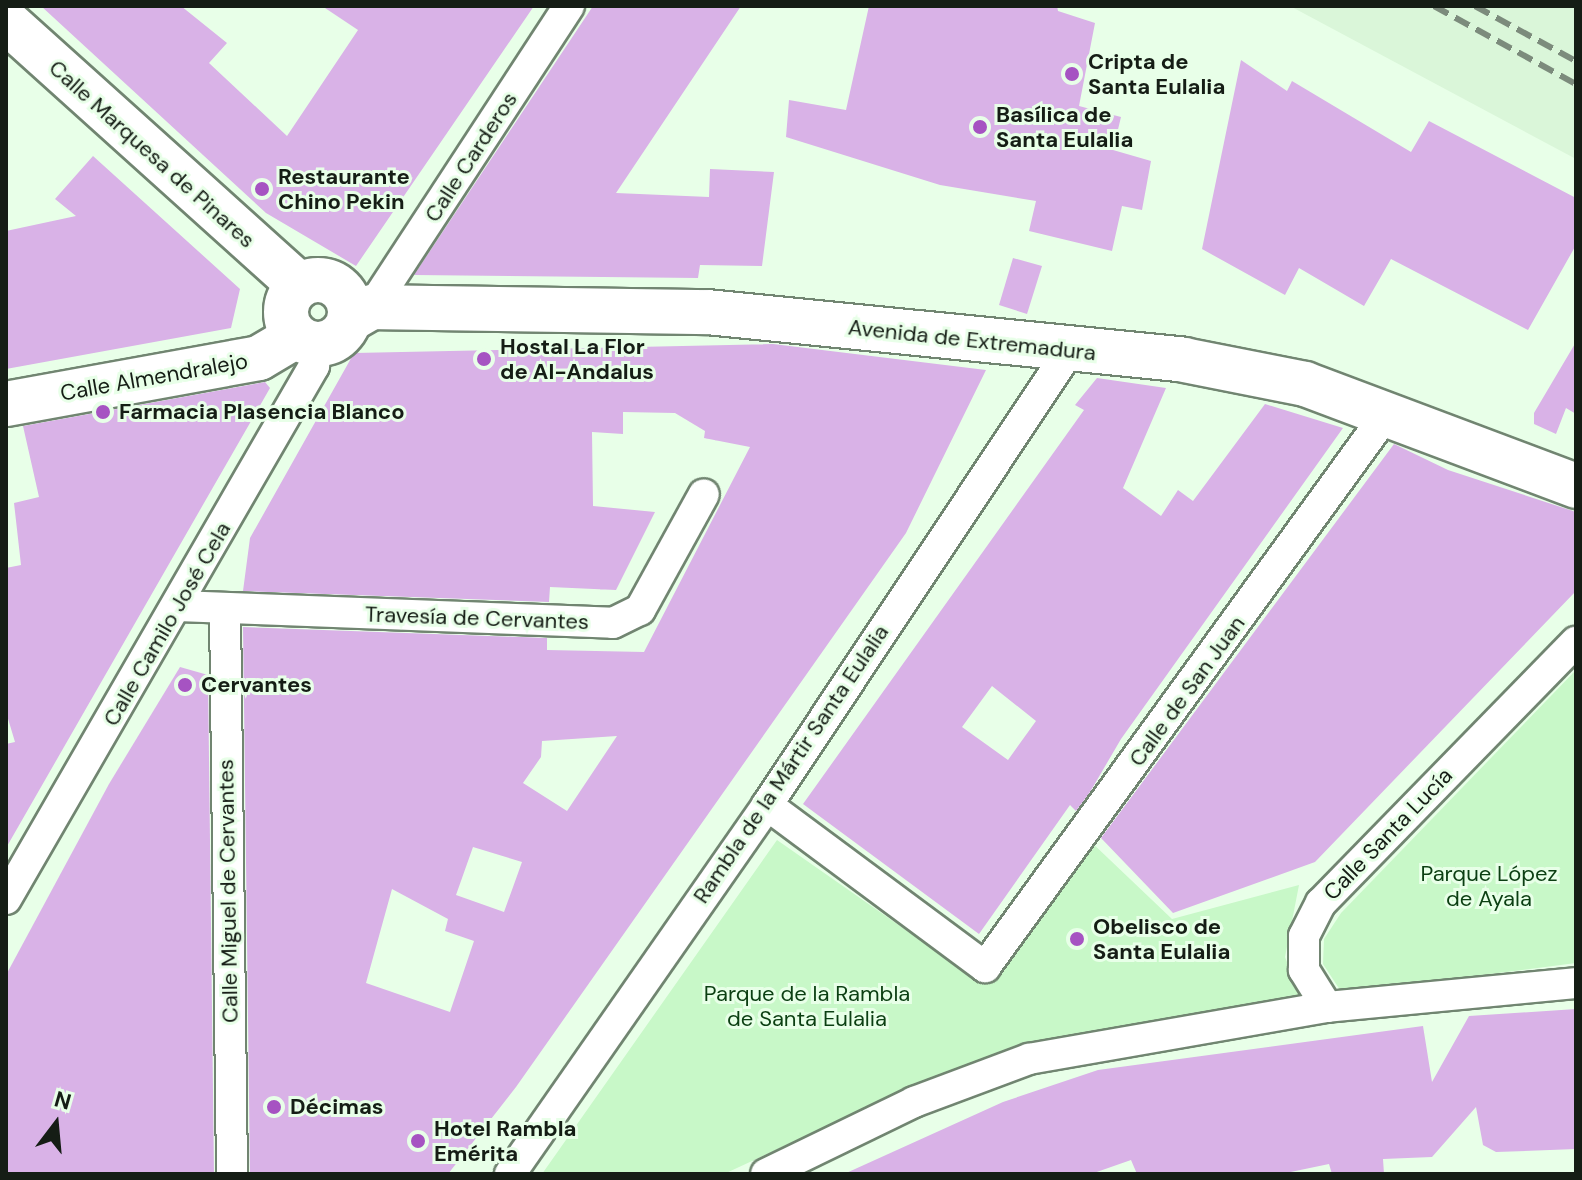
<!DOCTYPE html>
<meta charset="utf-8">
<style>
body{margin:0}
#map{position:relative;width:1582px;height:1180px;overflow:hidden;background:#e8ffe8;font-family:"DM Sans",sans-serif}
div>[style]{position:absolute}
.built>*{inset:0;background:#daf6d9}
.green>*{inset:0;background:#c8f8c8}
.building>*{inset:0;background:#d9b2e7}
.roads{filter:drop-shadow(2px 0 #718571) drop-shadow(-2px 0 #718571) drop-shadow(0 2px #718571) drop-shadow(0 -2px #718571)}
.street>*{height:30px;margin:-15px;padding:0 15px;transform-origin:15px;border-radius:15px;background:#fff}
.secondary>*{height:44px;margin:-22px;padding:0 22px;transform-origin:22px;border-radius:22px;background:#fff}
.primary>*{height:44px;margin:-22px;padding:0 22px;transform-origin:22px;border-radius:22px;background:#fff}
.primary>.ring{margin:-22px;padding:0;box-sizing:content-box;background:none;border:44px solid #fff;border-radius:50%}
.rail>*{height:6px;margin-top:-3px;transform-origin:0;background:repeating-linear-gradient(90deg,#7c8b7c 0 16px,transparent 0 24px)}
.dots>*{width:22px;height:22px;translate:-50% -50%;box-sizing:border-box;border:4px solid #e8ffe8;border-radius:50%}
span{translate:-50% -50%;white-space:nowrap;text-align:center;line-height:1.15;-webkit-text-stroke:6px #e8ffe8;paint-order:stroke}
.poi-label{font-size:22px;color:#151d15;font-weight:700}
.left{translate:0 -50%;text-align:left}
.street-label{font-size:22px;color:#151d15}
.park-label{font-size:22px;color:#0b3f12}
.frame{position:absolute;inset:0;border:8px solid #151d15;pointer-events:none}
.north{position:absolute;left:16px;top:1084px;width:80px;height:80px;-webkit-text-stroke:6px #e8ffe8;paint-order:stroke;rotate:16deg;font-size:22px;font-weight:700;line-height:32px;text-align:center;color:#151d15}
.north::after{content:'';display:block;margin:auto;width:28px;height:36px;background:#151d15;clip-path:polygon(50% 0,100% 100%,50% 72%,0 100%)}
</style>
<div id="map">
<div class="built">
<div style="clip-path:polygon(1290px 6px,1576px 6px,1576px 159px)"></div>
</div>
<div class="green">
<div style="clip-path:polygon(1576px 670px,1576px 963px,1342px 993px,1323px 964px,1324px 939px,1341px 913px)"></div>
<div style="clip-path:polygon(1088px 839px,1172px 919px,1299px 885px,1285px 957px,1302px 1000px,1037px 1041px,851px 1115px,724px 1174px,542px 1174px,777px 840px,983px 984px)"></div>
</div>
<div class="building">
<div style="clip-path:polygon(41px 6px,181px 6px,227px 43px,209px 63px,287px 136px,358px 30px,322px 6px,534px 6px,356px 266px,266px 213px)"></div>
<div style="clip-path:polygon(593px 6px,741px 6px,616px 193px,709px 197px,710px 169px,774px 172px,762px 266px,700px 265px,698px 278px,414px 275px)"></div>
<div style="clip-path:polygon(869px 6px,1057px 6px,1058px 11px,1095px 23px,1079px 106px,1121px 117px,1113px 150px,1151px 161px,1142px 210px,1122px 206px,1112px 251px,1029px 231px,1036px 201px,940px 185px,786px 137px,789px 100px,846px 110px)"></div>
<div style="clip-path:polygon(1241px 60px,1287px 91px,1292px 81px,1411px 152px,1429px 121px,1576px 198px,1576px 245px,1528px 330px,1391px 259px,1364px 306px,1299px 268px,1285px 295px,1202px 249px)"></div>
<div style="clip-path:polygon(93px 156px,240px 289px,231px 328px,6px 369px,6px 231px,76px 216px,55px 199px)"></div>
<div style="clip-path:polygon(1013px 258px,1042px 266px,1027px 314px,999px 305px)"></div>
<div style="clip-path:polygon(1576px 342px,1576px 414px,1566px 408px,1556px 434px,1534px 424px,1534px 413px)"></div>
<div style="clip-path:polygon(evenodd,773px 344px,986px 370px,906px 533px,516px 1087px,448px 1174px,250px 1174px,243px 627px,547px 638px,547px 650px,644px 652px,750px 447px,704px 438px,705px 431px,675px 413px,623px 412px,623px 434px,592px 432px,593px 506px,655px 512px,616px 590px,550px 587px,549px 602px,243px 591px,250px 538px,354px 353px,773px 344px,617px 736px,567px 811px,523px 783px,541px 757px,542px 741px,617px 736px,773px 344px,473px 847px,522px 862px,504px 912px,456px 895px,473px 847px,773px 344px,392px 889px,448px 919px,445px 931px,474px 941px,450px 1012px,366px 983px,392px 889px)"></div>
<div style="clip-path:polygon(evenodd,1097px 378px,1166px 388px,1123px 488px,1161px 516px,1178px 490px,1193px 501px,1265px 404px,1343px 428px,1121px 739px,1090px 792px,1076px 811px,1070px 805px,979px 934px,803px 804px,1084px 410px,1075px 405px,1097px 378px,992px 686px,1036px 721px,1008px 760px,962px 727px,992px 686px)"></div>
<div style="clip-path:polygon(265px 382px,270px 388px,6px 848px,6px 744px,15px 742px,6px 712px,6px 568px,21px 565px,14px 503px,39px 497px,23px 426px)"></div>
<div style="clip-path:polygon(1394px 444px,1448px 470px,1576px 512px,1576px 591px,1315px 862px,1173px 913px,1101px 838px)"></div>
<div style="clip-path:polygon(180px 667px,208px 675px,214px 1174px,6px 1174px,6px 975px,109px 784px)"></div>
<div style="clip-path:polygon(1576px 1009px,1576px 1149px,1496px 1152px,1483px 1145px,1476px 1107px,1432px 1157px,1383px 1159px,1384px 1174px,1332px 1174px,1329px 1164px,1281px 1174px,1137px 1174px,1131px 1160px,1091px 1174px,844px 1174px,1003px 1102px,1098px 1070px,1423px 1026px,1432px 1082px,1469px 1016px)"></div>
</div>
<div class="roads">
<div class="street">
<div style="left:372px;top:307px;width:360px;rotate:-56.8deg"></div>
<div style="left:178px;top:606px;width:435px;rotate:2.2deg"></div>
<div style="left:613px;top:623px;width:30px;rotate:-26deg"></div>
<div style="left:640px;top:610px;width:132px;rotate:-61.1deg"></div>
<div style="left:225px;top:609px;width:565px;rotate:89.29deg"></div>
<div style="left:767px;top:805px;width:272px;rotate:36.6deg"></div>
<div style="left:985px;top:967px;width:684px;rotate:-54.03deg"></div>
<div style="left:6px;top:899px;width:616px;rotate:-59.98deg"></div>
<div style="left:314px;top:366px;width:21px;rotate:-87deg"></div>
<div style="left:1327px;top:1007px;width:44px;rotate:-121.9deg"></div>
<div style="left:1304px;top:970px;width:34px;rotate:-90deg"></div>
<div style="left:1304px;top:936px;width:37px;rotate:-63deg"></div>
<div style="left:1321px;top:903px;width:365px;rotate:-45.7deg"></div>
<div style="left:510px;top:1174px;width:450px;rotate:-55.1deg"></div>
<div style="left:767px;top:805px;width:545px;rotate:-56.37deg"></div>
<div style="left:766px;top:1174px;width:165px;rotate:-25.9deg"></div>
<div style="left:914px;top:1102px;width:123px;rotate:-20.5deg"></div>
<div style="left:1029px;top:1059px;width:303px;rotate:-9.9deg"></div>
<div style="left:1327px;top:1007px;width:250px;rotate:-5.5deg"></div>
</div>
<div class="secondary">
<div style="left:6px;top:404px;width:257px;rotate:-10.3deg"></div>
<div style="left:259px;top:358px;width:43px;rotate:-30.7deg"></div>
</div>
<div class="primary">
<div style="left:6px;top:21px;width:394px;rotate:42deg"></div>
<div class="ring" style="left:286px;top:280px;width:20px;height:20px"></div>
<div style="left:351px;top:319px;width:24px;rotate:-30deg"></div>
<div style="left:372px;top:307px;width:335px;rotate:0.9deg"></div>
<div style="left:707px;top:312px;width:479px;rotate:5.7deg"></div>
<div style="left:1184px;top:360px;width:123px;rotate:11.2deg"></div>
<div style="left:1305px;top:384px;width:290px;rotate:20.6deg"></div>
</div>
</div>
<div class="rail">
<div style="left:1434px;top:6px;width:162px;rotate:28.8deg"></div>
<div style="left:1475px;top:6px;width:115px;rotate:28.6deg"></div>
</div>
<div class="dots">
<div style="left:1072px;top:74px;background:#a653c2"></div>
<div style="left:980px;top:127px;background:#a653c2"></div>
<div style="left:262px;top:189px;background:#a653c2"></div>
<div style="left:484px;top:359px;background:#a653c2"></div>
<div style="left:103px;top:412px;background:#a653c2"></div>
<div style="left:185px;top:685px;background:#a653c2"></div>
<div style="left:1077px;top:939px;background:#a653c2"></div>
<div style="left:274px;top:1107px;background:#a653c2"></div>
<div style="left:418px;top:1141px;background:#a653c2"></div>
</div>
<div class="poi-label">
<span class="left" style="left:1088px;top:74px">Cripta de<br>Santa Eulalia</span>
<span class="left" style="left:996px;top:127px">Basílica de<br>Santa Eulalia</span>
<span class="left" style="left:278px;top:189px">Restaurante<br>Chino Pekin</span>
<span class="left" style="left:500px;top:359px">Hostal La Flor<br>de Al-Andalus</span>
<span class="left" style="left:119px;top:412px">Farmacia Plasencia Blanco</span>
<span class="left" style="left:201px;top:685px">Cervantes</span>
<span class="left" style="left:1093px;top:939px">Obelisco de<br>Santa Eulalia</span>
<span class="left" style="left:290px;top:1107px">Décimas</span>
<span class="left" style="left:434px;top:1141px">Hotel Rambla<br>Emérita</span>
</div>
<div class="street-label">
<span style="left:152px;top:154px;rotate:42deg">Calle Marquesa de Pinares</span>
<span style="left:471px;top:157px;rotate:-57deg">Calle Carderos</span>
<span style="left:972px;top:340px;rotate:6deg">Avenida de Extremadura</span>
<span style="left:154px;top:377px;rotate:-10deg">Calle Almendralejo</span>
<span style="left:477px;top:618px;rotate:2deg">Travesía de Cervantes</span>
<span style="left:167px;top:624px;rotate:-60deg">Calle Camilo José Cela</span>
<span style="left:1187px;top:691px;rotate:-54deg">Calle de San Juan</span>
<span style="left:791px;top:764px;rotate:-56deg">Rambla de la Mártir Santa Eulalia</span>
<span style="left:1388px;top:834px;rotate:-46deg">Calle Santa Lucía</span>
<span style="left:228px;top:891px;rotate:-91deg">Calle Miguel de Cervantes</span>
</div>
<div class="park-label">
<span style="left:1489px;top:886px">Parque López<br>de Ayala</span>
<span style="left:807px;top:1006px">Parque de la Rambla<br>de Santa Eulalia</span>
</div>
<div class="frame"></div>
<div class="north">N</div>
</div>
